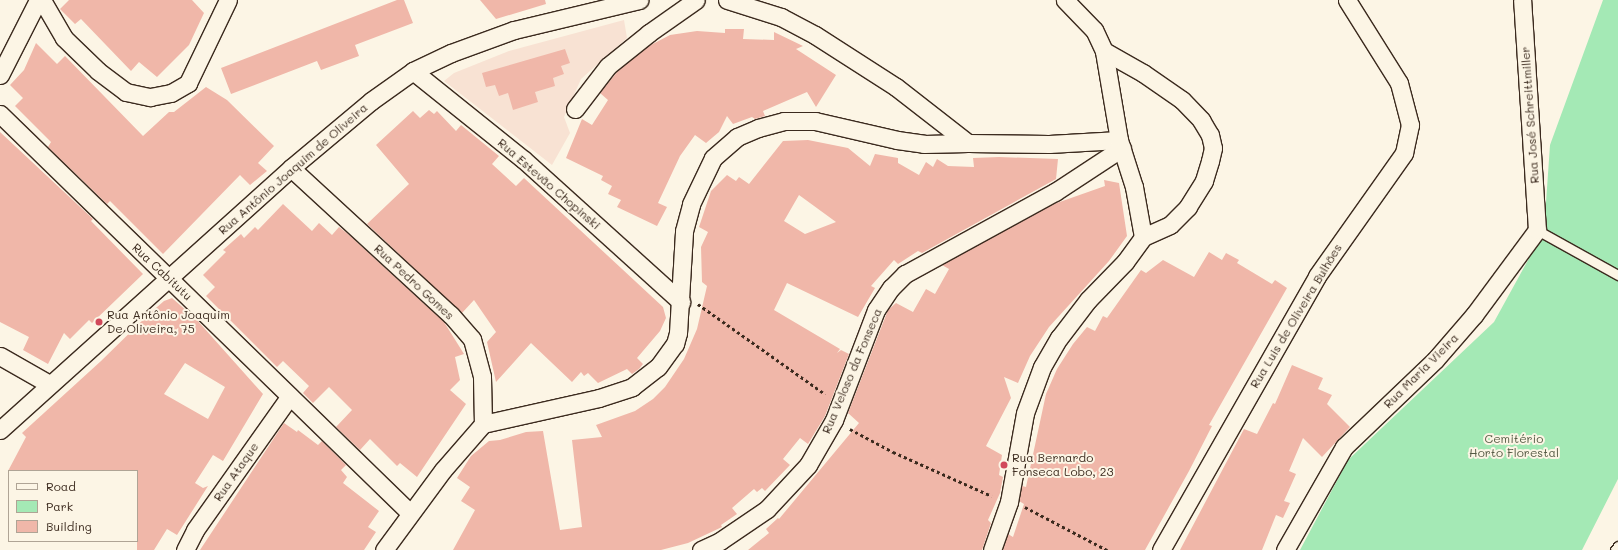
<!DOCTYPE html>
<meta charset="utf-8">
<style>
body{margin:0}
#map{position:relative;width:1618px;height:550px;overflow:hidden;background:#fcf5e5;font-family:Mali,sans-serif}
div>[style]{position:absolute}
.built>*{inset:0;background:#f8e2d3}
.green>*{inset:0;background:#a4e9b5}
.building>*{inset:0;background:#f0b7a9}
.path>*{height:2.5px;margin-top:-1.25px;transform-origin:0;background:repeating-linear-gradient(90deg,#3b2a1e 0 3px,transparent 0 6px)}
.roads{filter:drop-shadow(1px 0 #3b2a1e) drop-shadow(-1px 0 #3b2a1e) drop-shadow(0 1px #3b2a1e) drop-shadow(0 -1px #3b2a1e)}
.lane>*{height:9px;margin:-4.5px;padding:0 4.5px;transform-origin:4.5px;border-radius:4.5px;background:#fcf5e5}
.street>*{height:17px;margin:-8.5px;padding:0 8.5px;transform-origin:8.5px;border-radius:8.5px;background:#fcf5e5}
.dots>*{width:11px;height:11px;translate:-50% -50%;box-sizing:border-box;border:2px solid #fcf5e5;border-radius:50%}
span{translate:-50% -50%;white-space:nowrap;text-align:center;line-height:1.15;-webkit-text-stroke:4px #fcf5e5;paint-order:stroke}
.street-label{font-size:12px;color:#3b2a1e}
.poi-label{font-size:12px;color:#3b2a1e}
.left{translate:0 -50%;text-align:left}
.park-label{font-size:12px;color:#555a44}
.legend{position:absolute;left:8px;top:470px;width:130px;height:72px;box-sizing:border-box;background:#fcf5e5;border:1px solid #afa495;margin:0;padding:5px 7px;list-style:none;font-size:12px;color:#3b2a1e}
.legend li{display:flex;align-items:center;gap:8px;height:20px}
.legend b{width:20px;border:1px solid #afa495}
</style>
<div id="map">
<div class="built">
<div style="clip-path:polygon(624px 20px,627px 38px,581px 79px,564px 117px,570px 133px,552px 165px,444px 81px,454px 73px,509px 51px)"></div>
</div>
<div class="green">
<div style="clip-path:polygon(1603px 0,1618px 0,1618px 479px,1582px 550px,1300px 550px,1348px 460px,1494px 322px,1544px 231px,1550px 145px)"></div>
</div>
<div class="building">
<div style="clip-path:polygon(69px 0,192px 0,204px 13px,189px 45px,157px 77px,139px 62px,131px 71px,81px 19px,75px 24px,60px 9px)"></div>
<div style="clip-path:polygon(397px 0,404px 0,413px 23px,355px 45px,359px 56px,321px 70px,317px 61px,231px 94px,221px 68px)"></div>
<div style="clip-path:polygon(480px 0,545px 0,546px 4px,496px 19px)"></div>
<div style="clip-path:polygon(725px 29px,744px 29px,743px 39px,774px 40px,774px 32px,803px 46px,796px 49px,836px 75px,816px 107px,807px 92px,763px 111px,765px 116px,755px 119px,752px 117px,733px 124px,727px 116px,719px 132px,706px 143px,695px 135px,680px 156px,658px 203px,667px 207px,657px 226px,617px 207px,621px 200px,608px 194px,612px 186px,601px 180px,603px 176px,566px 158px,582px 119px,592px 125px,608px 100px,600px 93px,618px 71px,647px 47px,670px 35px,697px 31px,725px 33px)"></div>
<div style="clip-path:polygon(36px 43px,57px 64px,65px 56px,143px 136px,169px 112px,174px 112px,206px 87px,227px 100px,274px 146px,258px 163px,267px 171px,250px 185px,240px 175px,163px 254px,110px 201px,107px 204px,48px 147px,51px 142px,15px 106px,23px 98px,10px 85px,24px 70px)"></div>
<div style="clip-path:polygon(565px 49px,570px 63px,561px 66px,564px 74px,553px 78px,555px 86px,535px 92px,538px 102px,513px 110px,508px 93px,499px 96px,495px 85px,486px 87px,482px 73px)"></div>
<div style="clip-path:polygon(429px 110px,434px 114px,437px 111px,456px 131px,461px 125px,499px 156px,492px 164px,516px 186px,524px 178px,663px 307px,666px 318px,660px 331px,637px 358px,643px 364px,639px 369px,632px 374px,627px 369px,598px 383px,588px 373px,584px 376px,581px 372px,572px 382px,531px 343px,496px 382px,487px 342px,496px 332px,474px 300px,462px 313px,367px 224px,409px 184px,376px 145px,413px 111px,420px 118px)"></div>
<div style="clip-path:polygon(0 132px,93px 219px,91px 221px,143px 274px,92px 323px,89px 320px,70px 339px,64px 333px,48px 364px,23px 350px,29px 337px,0 322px)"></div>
<div style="clip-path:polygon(evenodd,808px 140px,848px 148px,870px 166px,875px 154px,898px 158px,898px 163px,919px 175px,926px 162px,933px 167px,937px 159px,948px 166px,974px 167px,973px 158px,999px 157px,1058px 159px,1056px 179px,922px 253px,918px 251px,898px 264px,894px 260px,871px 286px,875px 288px,858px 317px,787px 283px,774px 310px,840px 349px,837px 353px,841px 350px,849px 354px,825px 416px,808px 444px,800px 438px,783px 459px,790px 465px,765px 491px,762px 488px,757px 492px,754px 489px,732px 508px,737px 514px,721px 525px,722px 527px,688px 543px,661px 550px,453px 550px,475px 510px,461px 501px,470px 487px,457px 478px,471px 456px,489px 441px,500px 440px,526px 432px,543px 431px,560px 530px,582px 527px,572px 440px,602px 437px,596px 425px,635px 411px,653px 399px,665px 387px,684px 359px,697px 329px,707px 286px,702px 282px,701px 247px,708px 232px,699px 227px,711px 191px,727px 175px,736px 181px,739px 177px,749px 184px,783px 141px,808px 140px,799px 195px,836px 222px,805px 234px,784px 221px,799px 195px)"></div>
<div style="clip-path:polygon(1104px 180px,1119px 183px,1127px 236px,1109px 261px,1049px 327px,1030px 356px,1018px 383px,1004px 377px,1011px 398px,986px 446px,1002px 455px,999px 475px,1003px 477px,1000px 493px,988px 520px,991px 523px,982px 550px,748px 550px,769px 533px,766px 529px,778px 518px,779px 519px,859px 423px,848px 413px,888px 310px,896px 303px,913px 312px,926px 289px,935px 294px,949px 269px,942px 265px,1054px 204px,1105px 186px)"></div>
<div style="clip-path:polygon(283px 204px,312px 231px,319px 223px,332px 235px,339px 227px,348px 234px,444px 322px,464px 354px,455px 357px,460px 380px,450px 390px,466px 404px,417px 477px,400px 463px,397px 466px,370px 439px,360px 450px,336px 427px,352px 410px,329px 387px,313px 403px,303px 393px,309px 386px,283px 361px,277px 367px,206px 296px,215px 287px,203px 275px,226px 252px,223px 250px,241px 234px,244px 238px,255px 227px,258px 230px)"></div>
<div style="clip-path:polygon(1209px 252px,1222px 260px,1226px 253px,1239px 260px,1237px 263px,1272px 284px,1275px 280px,1287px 288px,1209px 425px,1212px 426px,1189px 471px,1145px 550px,1003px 550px,1008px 534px,1013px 537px,1024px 504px,1019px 501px,1022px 486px,1026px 487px,1046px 394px,1057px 369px,1073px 344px,1087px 327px,1095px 331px,1103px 316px,1107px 318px,1141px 270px,1146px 273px,1163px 260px,1194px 277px)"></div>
<div style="clip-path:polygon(evenodd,172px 298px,196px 319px,263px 394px,223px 461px,213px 455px,195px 483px,203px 488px,208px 486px,177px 535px,167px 529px,154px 550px,137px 550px,137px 471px,8px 471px,26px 437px,22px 433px,101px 361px,149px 314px,164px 301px,172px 298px,185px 363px,225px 387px,208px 419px,164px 394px,185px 363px)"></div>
<div style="clip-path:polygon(1292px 365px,1323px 378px,1318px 389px,1332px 395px,1327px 404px,1350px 427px,1322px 457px,1303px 438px,1289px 471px,1296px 474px,1284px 501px,1290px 503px,1283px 518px,1276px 515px,1262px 550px,1180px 550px,1244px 429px,1257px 434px,1273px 403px,1275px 404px)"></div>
<div style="clip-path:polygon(284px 423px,297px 432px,298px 430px,318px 445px,322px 441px,346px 465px,341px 470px,347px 477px,343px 483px,379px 511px,368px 527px,376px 532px,364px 550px,200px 550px)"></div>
</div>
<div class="path">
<div style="left:698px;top:304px;width:156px;rotate:35.3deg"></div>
<div style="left:850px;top:429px;width:49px;rotate:28.1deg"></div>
<div style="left:893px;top:452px;width:108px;rotate:24deg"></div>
<div style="left:1025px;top:507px;width:93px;rotate:27.7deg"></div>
</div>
<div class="roads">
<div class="lane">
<div style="left:1537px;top:230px;width:93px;rotate:29.1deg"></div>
<div style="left:1615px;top:550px;width:5px;rotate:-53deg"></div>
</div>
<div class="street">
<div style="left:42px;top:0;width:44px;rotate:59.9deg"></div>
<div style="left:64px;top:38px;width:47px;rotate:44.1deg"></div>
<div style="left:98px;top:71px;width:35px;rotate:37deg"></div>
<div style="left:126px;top:92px;width:25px;rotate:12deg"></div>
<div style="left:150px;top:97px;width:21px;rotate:-11deg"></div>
<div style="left:171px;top:93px;width:20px;rotate:-30deg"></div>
<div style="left:188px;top:83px;width:92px;rotate:-64.3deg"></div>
<div style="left:727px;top:0;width:57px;rotate:17.5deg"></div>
<div style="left:781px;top:17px;width:38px;rotate:28deg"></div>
<div style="left:815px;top:35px;width:96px;rotate:32.7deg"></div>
<div style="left:896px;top:87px;width:91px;rotate:37.9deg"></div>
<div style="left:968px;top:143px;width:81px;rotate:0.7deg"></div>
<div style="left:1049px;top:144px;width:70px;rotate:-3.3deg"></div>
<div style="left:1104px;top:51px;width:45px;rotate:29.4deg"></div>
<div style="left:1143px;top:73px;width:47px;rotate:34.7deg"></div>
<div style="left:1182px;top:100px;width:28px;rotate:46deg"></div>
<div style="left:1201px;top:120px;width:17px;rotate:59deg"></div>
<div style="left:1210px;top:135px;width:13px;rotate:77deg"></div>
<div style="left:1213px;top:148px;width:13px;rotate:103deg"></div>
<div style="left:1210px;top:161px;width:21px;rotate:107deg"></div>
<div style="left:1204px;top:181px;width:31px;rotate:122deg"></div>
<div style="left:1188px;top:207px;width:25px;rotate:135deg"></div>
<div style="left:1170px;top:225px;width:30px;rotate:156deg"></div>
<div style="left:413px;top:71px;width:142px;rotate:38.7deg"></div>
<div style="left:524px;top:160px;width:212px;rotate:42.1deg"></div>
<div style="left:0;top:75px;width:84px;rotate:-63.1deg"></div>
<div style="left:575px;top:109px;width:54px;rotate:-52.5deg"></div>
<div style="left:608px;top:66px;width:53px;rotate:-38.8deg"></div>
<div style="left:649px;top:33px;width:57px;rotate:-35.1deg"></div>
<div style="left:0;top:114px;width:572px;rotate:44.22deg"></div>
<div style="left:291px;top:168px;width:217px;rotate:42.6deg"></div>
<div style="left:451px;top:315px;width:32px;rotate:49deg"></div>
<div style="left:472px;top:339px;width:39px;rotate:75deg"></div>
<div style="left:482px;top:377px;width:47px;rotate:88.8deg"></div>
<div style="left:0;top:356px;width:56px;rotate:29.7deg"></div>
<div style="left:0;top:430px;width:392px;rotate:-42deg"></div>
<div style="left:291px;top:168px;width:104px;rotate:-39.9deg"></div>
<div style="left:371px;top:101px;width:52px;rotate:-35.5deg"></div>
<div style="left:413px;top:71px;width:42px;rotate:-25.3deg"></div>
<div style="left:451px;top:53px;width:67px;rotate:-20.1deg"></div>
<div style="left:514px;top:30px;width:129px;rotate:-13.5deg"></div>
<div style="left:185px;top:550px;width:22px;rotate:-63deg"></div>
<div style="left:195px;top:530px;width:164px;rotate:-54.7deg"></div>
<div style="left:384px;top:550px;width:99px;rotate:-53.6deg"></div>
<div style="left:443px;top:470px;width:61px;rotate:-49deg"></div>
<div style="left:483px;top:424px;width:119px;rotate:-12.6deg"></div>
<div style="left:599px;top:398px;width:35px;rotate:-18deg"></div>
<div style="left:632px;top:387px;width:33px;rotate:-38deg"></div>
<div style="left:658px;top:367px;width:29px;rotate:-54deg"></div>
<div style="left:675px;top:344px;width:11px;rotate:-75deg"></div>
<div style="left:678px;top:333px;width:102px;rotate:-86.6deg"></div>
<div style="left:684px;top:231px;width:28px;rotate:-75deg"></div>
<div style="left:691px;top:204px;width:51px;rotate:-64.4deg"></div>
<div style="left:713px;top:158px;width:32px;rotate:-41deg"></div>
<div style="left:737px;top:137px;width:23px;rotate:-23deg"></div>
<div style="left:758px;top:128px;width:27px;rotate:-15deg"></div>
<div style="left:784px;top:121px;width:31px"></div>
<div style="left:815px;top:121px;width:84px;rotate:13deg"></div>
<div style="left:897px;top:140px;width:27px;rotate:8deg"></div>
<div style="left:924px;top:144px;width:44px;rotate:-1.3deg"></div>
<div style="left:701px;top:550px;width:21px;rotate:-25deg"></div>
<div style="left:720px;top:541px;width:57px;rotate:-34.2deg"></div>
<div style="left:767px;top:509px;width:60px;rotate:-47deg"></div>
<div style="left:808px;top:465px;width:52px;rotate:-60deg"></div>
<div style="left:834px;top:420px;width:118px;rotate:-69.1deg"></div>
<div style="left:876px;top:310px;width:27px;rotate:-56deg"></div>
<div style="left:891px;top:288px;width:20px;rotate:-45deg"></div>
<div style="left:905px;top:274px;width:171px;rotate:-28.7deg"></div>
<div style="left:1055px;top:192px;width:80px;rotate:-33.3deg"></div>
<div style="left:992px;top:550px;width:51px;rotate:-70.5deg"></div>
<div style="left:1009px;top:502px;width:90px;rotate:-79.8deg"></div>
<div style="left:1025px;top:413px;width:49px;rotate:-69.7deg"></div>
<div style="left:1042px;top:367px;width:34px;rotate:-60deg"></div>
<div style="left:1059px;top:338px;width:48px;rotate:-52.7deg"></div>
<div style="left:1088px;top:300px;width:53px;rotate:-45.8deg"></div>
<div style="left:1125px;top:262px;width:31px;rotate:-54deg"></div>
<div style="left:1143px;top:237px;width:51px;rotate:-100.2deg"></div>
<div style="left:1134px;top:187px;width:49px;rotate:-107.7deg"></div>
<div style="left:1119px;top:140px;width:90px;rotate:-99.6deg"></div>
<div style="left:1104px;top:51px;width:23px;rotate:-115deg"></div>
<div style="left:1094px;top:30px;width:42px;rotate:-134deg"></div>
<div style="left:1161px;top:550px;width:315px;rotate:-60.3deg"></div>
<div style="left:1317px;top:276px;width:151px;rotate:-54.7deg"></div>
<div style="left:1404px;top:153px;width:29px;rotate:-78deg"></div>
<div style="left:1410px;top:125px;width:43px;rotate:-104.7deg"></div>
<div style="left:1399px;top:83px;width:98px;rotate:-122.1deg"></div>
<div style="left:1285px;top:550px;width:119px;rotate:-60.2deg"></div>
<div style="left:1344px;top:447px;width:126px;rotate:-43.7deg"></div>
<div style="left:1435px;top:360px;width:60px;rotate:-49.1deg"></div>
<div style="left:1474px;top:315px;width:106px;rotate:-53.5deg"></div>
<div style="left:1537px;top:230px;width:230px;rotate:-93.7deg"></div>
</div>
</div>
<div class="dots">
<div style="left:99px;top:322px;background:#d1495b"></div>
<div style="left:1004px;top:465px;background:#d1495b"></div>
</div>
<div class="street-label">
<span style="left:1530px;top:115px;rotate:-94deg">Rua José Schreittmiller</span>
<span style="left:293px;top:169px;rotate:-41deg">Rua Antônio Joaquim de Oliveira</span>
<span style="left:549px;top:184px;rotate:41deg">Rua Estevão Chopinski</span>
<span style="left:162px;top:272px;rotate:43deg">Rua Cabitutu</span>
<span style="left:414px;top:282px;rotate:43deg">Rua Pedro Gomes</span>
<span style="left:1296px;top:316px;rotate:-59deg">Rua Luis de Oliveira Bulhões</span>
<span style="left:852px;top:371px;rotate:-67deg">Rua Veloso da Fonseca</span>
<span style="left:1421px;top:371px;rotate:-45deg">Rua Maria Vieira</span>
<span style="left:236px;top:472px;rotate:-55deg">Rua Ataque</span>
</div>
<div class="poi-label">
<span class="left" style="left:107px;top:322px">Rua Antônio Joaquim<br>De Oliveira, 75</span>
<span class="left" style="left:1012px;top:465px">Rua Bernardo<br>Fonseca Lobo, 23</span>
</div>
<div class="park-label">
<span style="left:1514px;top:446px">Cemitério<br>Horto Florestal</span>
</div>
<ul class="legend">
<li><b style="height:5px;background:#fcf5e5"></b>Road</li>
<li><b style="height:11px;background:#a4e9b5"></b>Park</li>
<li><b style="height:11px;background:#f0b7a9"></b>Building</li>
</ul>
</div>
